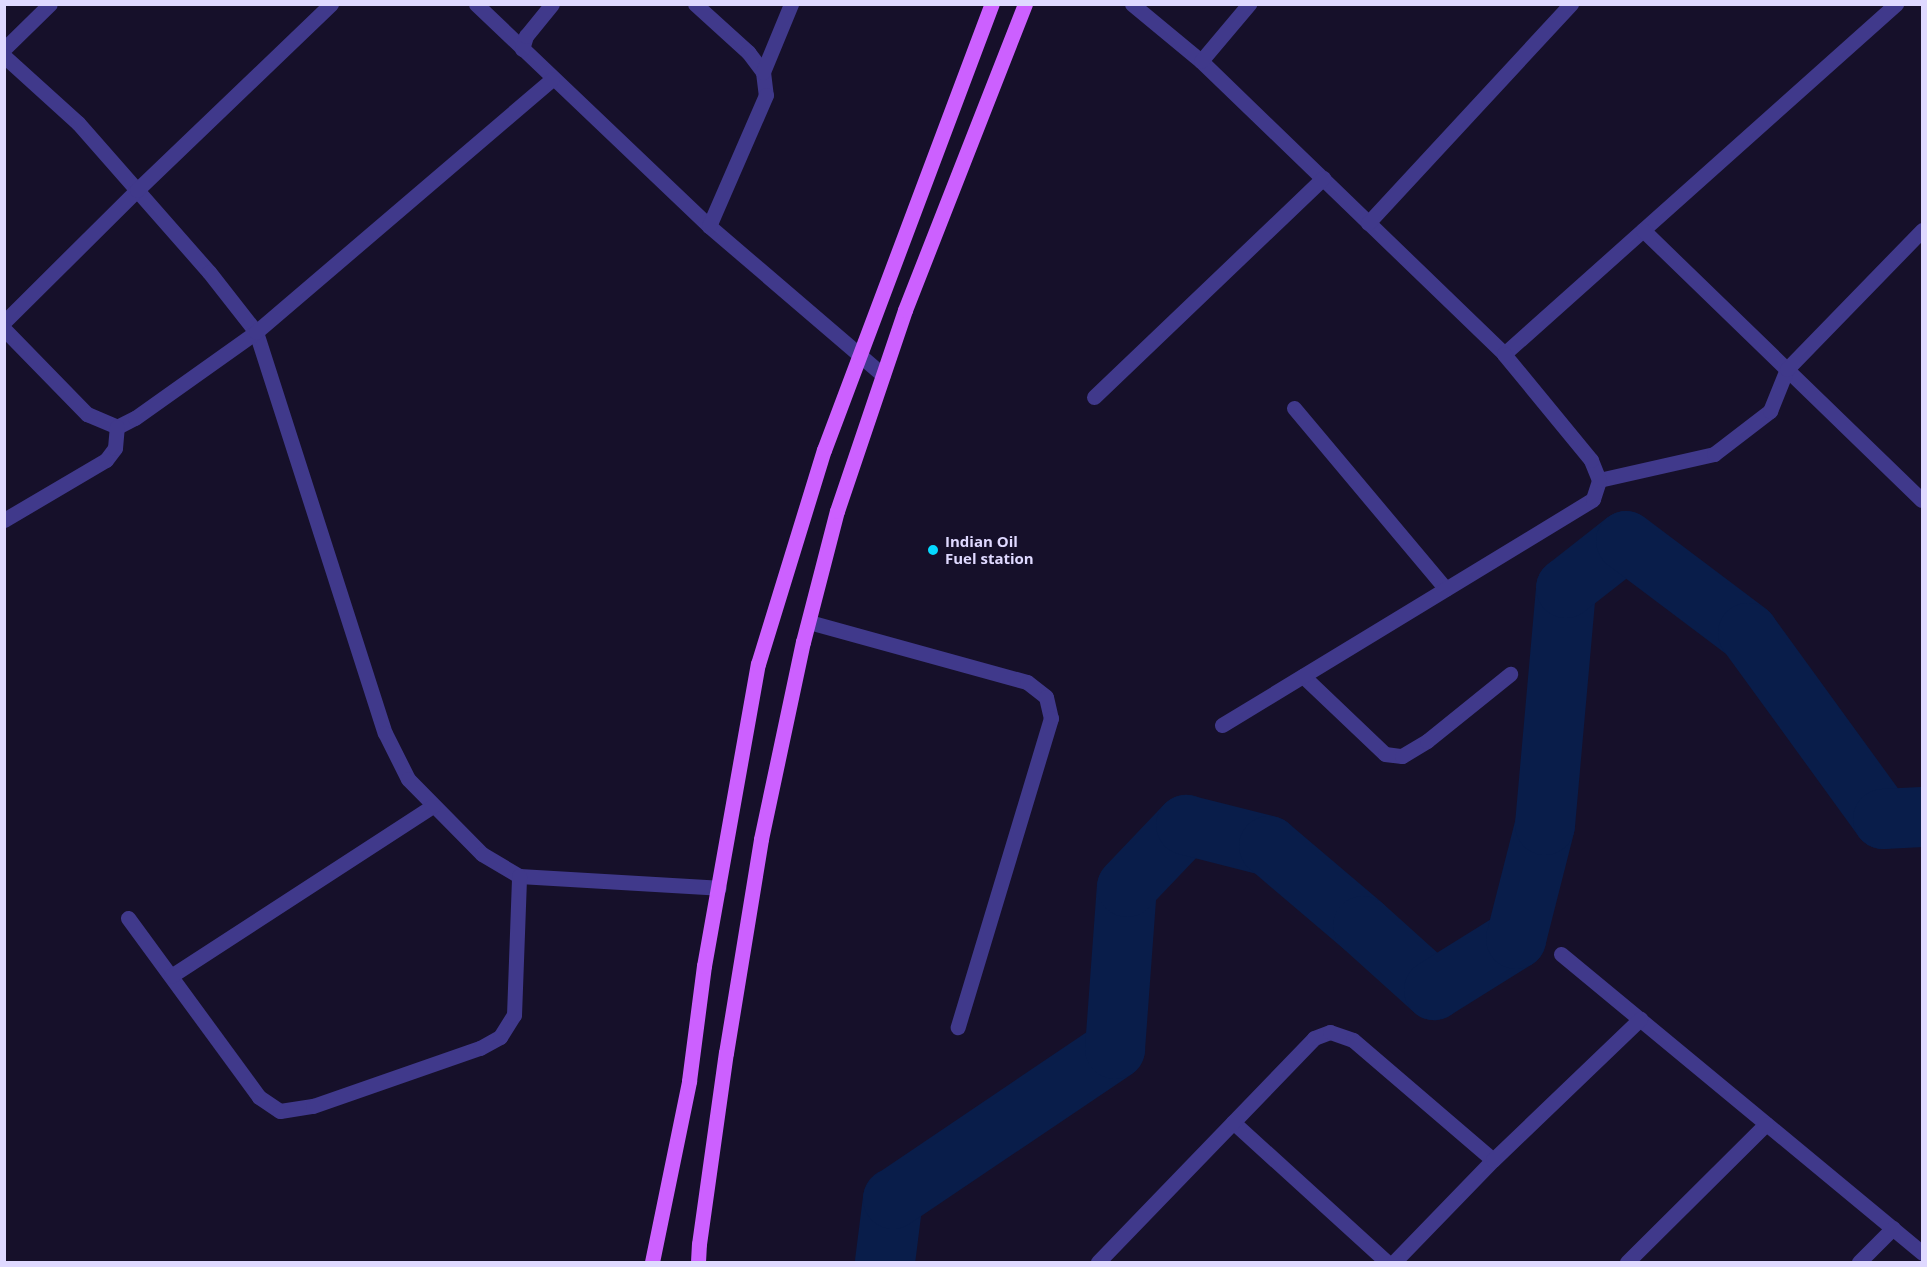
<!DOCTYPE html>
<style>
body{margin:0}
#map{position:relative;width:1927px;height:1267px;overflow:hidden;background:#16102a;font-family:"Open Sans",sans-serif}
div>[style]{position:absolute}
.river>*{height:60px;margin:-30px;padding:0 30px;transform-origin:30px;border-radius:30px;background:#091d4a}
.minor>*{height:15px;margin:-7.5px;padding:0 7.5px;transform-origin:7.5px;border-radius:7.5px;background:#40398b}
.primary>*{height:15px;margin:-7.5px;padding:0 7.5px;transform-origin:7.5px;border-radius:7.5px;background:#cc60ff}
.dots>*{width:16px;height:16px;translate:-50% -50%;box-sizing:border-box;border:3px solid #16102a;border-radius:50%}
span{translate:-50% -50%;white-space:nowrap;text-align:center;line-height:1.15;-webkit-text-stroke:4.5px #16102a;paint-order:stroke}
.poi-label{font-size:15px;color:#dfd9ff;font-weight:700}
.left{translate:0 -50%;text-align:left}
.frame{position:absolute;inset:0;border:6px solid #dfd9ff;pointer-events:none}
</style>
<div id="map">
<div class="river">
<div style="left:885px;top:1262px;width:64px;rotate:-82.8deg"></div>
<div style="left:893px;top:1199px;width:268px;rotate:-34deg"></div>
<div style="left:1115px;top:1049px;width:162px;rotate:-85.8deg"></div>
<div style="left:1127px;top:887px;width:86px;rotate:-46.4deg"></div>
<div style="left:1186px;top:825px;width:86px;rotate:14.2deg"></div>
<div style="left:1269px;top:846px;width:123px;rotate:40.4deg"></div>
<div style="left:1363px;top:926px;width:96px;rotate:42deg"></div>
<div style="left:1434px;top:990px;width:97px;rotate:-31.9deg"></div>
<div style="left:1516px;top:939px;width:118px;rotate:-75.7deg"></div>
<div style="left:1545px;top:825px;width:238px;rotate:-84.9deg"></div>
<div style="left:1566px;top:588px;width:76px;rotate:-38.1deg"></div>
<div style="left:1626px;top:541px;width:153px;rotate:37deg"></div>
<div style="left:1748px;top:633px;width:230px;rotate:54deg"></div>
<div style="left:1883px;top:819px;width:39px;rotate:-3deg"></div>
</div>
<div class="minor">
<div style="left:476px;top:4px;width:322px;rotate:43.6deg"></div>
<div style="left:709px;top:226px;width:229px;rotate:40.6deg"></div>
<div style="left:695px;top:4px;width:72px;rotate:42.2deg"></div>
<div style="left:748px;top:52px;width:25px;rotate:53deg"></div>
<div style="left:763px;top:72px;width:23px;rotate:83deg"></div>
<div style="left:766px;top:95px;width:143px;rotate:113.5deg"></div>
<div style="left:1132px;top:4px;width:89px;rotate:39.6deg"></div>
<div style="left:1201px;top:61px;width:421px;rotate:44deg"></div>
<div style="left:1504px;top:354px;width:526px;rotate:-41.76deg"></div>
<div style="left:4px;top:49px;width:64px;rotate:-44.4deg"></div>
<div style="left:522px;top:49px;width:14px;rotate:-73deg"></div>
<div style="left:526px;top:36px;width:41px;rotate:-50.9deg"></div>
<div style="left:4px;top:56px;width:100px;rotate:42.2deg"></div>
<div style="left:78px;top:123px;width:198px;rotate:48.7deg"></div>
<div style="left:209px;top:272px;width:76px;rotate:51.9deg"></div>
<div style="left:256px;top:332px;width:421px;rotate:72.2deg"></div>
<div style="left:385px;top:733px;width:51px;rotate:63.4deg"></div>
<div style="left:408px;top:779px;width:105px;rotate:45.4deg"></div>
<div style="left:482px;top:854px;width:43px;rotate:30.7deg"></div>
<div style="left:519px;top:876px;width:200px;rotate:3.4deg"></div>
<div style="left:1201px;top:61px;width:75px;rotate:-49.9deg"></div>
<div style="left:763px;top:72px;width:74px;rotate:-67.6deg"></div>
<div style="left:1368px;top:223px;width:299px;rotate:-47.2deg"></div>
<div style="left:1643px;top:230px;width:388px;rotate:44.1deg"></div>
<div style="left:4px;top:322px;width:187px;rotate:-44.8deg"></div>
<div style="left:137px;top:190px;width:269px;rotate:-43.8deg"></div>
<div style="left:4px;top:329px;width:119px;rotate:45.7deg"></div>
<div style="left:87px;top:414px;width:33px;rotate:23deg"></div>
<div style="left:117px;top:427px;width:20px;rotate:-27deg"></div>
<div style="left:135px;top:418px;width:148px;rotate:-35.4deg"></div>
<div style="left:256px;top:332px;width:389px;rotate:-40.5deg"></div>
<div style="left:1094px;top:397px;width:317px;rotate:-43.7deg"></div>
<div style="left:1294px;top:408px;width:236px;rotate:50deg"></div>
<div style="left:1599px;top:480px;width:118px;rotate:-12.7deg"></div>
<div style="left:1714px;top:454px;width:71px;rotate:-37.5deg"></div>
<div style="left:1770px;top:411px;width:45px;rotate:-68deg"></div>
<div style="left:1787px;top:369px;width:194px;rotate:-45.8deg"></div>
<div style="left:4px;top:520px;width:118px;rotate:-30.5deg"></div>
<div style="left:106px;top:460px;width:15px;rotate:-53deg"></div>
<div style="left:115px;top:448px;width:21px;rotate:-85deg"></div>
<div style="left:809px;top:622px;width:226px;rotate:15.4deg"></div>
<div style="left:1027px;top:682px;width:24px;rotate:38deg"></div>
<div style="left:1046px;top:697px;width:22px;rotate:77deg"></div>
<div style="left:1051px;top:718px;width:323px;rotate:106.8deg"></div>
<div style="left:1303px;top:676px;width:113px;rotate:43.6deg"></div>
<div style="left:1385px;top:754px;width:17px;rotate:7deg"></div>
<div style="left:1402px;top:756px;width:29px;rotate:-31deg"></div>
<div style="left:1427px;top:741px;width:107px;rotate:-38.9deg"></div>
<div style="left:1222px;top:725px;width:434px;rotate:-31.3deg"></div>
<div style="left:1593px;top:499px;width:20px;rotate:-72deg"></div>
<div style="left:1599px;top:480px;width:22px;rotate:-112deg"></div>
<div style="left:1591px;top:460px;width:137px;rotate:-129.4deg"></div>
<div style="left:128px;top:918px;width:222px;rotate:53.8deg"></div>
<div style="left:259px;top:1097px;width:25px;rotate:34deg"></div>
<div style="left:280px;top:1111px;width:33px;rotate:-9deg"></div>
<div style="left:313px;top:1106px;width:177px;rotate:-19.2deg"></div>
<div style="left:480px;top:1048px;width:23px;rotate:-29deg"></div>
<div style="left:500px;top:1037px;width:26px;rotate:-58deg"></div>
<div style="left:514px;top:1015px;width:139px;rotate:-87.9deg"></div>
<div style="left:1561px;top:954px;width:469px;rotate:39.6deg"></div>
<div style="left:171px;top:976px;width:312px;rotate:-33deg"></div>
<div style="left:1233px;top:1122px;width:208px;rotate:42.3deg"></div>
<div style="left:1098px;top:1262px;width:311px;rotate:-46deg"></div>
<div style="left:1314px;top:1038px;width:17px;rotate:-21deg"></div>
<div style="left:1330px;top:1032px;width:24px;rotate:19deg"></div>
<div style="left:1353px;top:1040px;width:184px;rotate:40.6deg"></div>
<div style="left:1394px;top:1262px;width:142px;rotate:-45.9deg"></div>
<div style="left:1493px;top:1160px;width:204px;rotate:-43.8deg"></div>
<div style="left:1627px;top:1262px;width:196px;rotate:-44.8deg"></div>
<div style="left:1859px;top:1262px;width:48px;rotate:-45deg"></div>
</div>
<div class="primary">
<div style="left:652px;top:1262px;width:185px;rotate:-78.4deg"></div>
<div style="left:689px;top:1081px;width:116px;rotate:-82.6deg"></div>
<div style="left:704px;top:966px;width:307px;rotate:-79.9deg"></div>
<div style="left:758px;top:664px;width:224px;rotate:-72.9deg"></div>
<div style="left:824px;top:450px;width:477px;rotate:-69.4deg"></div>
<div style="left:698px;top:1262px;width:18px;rotate:-87deg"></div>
<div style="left:699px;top:1244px;width:193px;rotate:-82deg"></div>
<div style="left:726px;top:1053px;width:217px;rotate:-80.7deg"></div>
<div style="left:761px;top:839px;width:201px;rotate:-78deg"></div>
<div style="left:803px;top:642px;width:135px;rotate:-75.5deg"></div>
<div style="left:837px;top:511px;width:212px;rotate:-71.3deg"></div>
<div style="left:905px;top:310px;width:329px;rotate:-68.6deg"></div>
</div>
<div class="dots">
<div style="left:933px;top:550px;background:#05d9ff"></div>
</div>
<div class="poi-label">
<span class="left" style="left:945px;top:550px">Indian Oil<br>Fuel station</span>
</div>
<div class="frame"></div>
</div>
